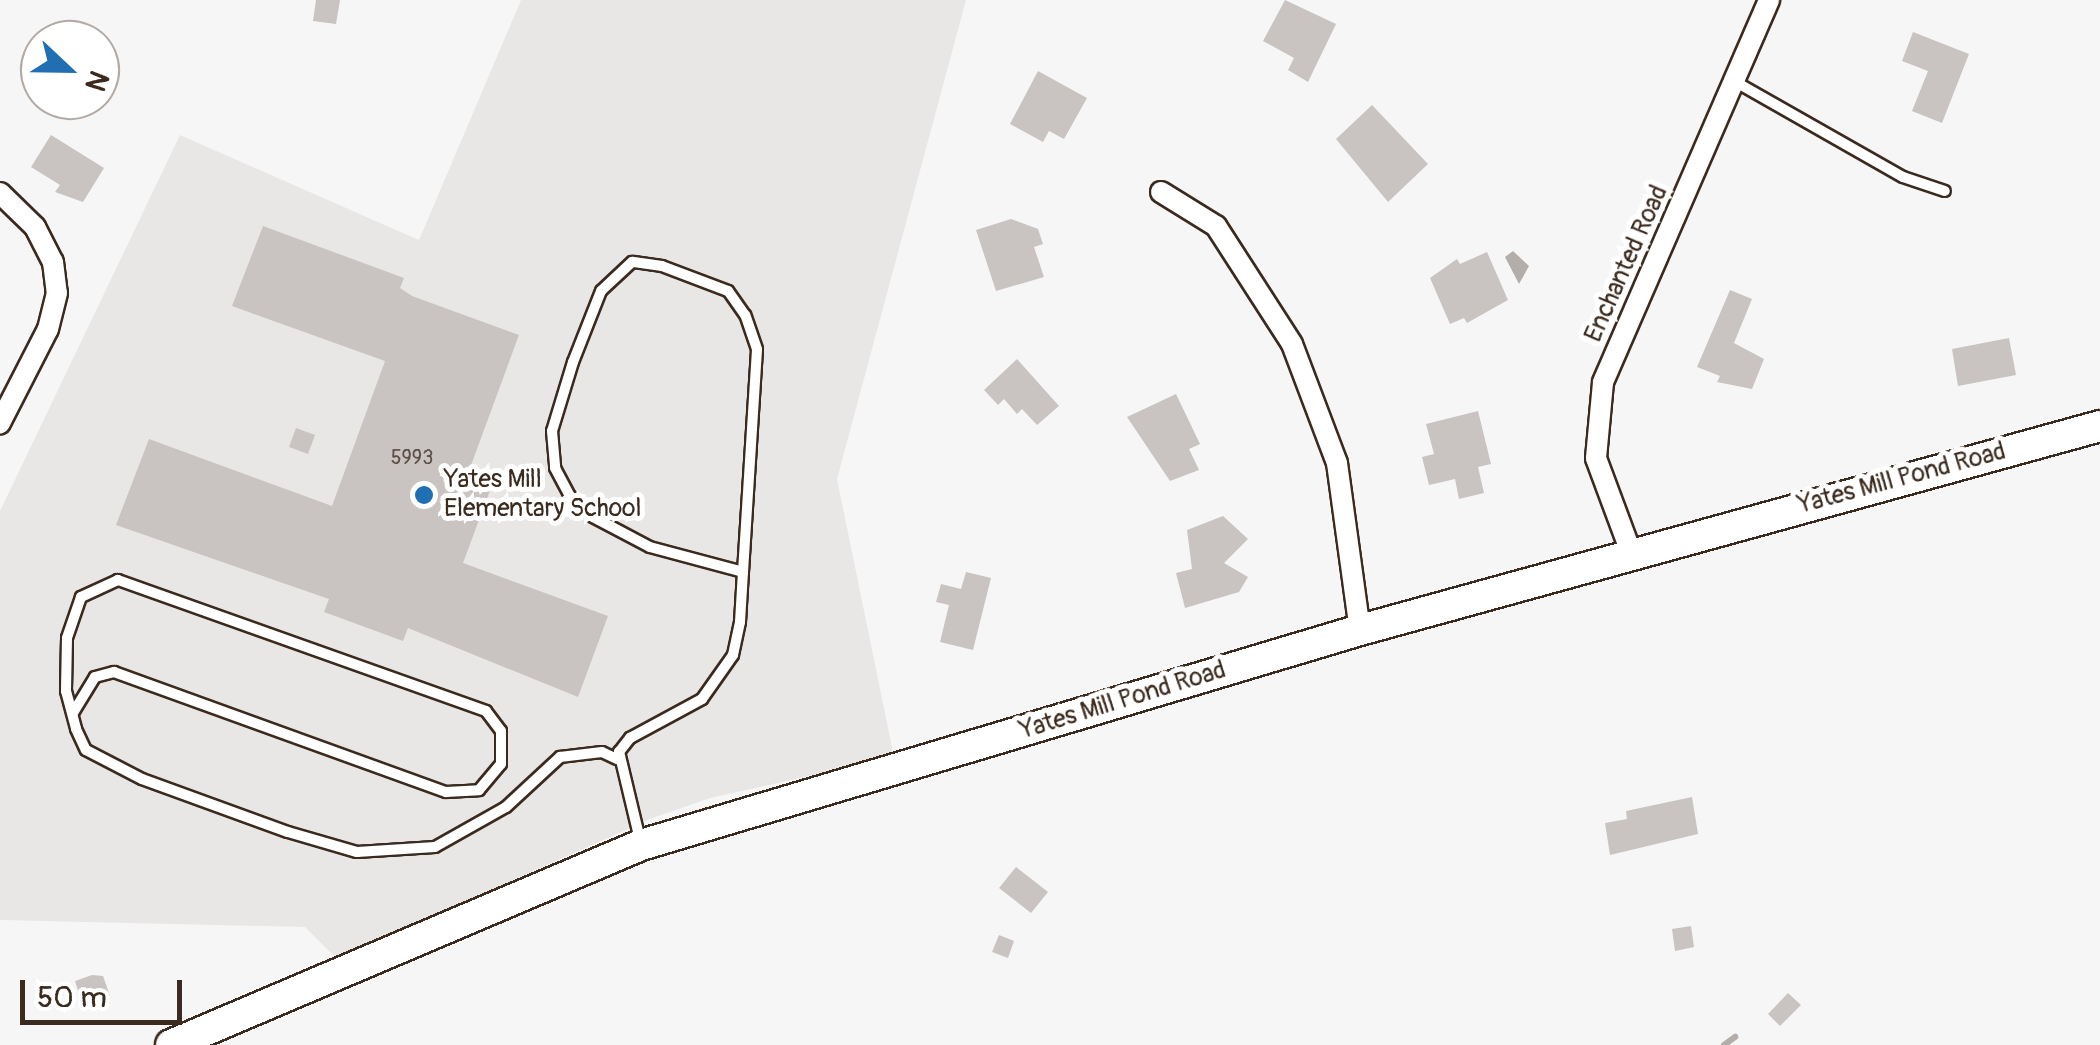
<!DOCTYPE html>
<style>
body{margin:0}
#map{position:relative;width:2100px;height:1045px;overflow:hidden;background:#f7f6f6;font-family:Pangolin,sans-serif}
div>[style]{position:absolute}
.built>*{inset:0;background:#e9e7e6}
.water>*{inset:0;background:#b4aeaa}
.stream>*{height:6px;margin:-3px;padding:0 3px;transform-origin:3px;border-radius:3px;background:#b4aeaa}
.building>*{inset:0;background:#c9c3c1}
.roads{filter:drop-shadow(2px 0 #3b2a1e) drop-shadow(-2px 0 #3b2a1e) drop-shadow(0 2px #3b2a1e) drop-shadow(0 -2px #3b2a1e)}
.lane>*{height:10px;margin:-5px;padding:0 5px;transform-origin:5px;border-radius:5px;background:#fff}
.street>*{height:20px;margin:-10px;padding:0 10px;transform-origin:10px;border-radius:10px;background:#fff}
.secondary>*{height:30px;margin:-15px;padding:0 15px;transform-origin:15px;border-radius:15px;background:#fff}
.dots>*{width:28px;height:28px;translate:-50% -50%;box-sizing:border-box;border:5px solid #fff;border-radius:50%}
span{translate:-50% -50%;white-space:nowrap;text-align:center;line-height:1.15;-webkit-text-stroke:10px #fff;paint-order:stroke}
.number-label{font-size:20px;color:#5e5047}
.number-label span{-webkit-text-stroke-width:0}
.street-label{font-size:25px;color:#3b2a1e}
.poi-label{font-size:25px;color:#3b2a1e}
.left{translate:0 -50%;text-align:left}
.north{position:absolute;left:20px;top:20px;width:100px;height:100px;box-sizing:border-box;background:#fff;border:2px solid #b1aaa5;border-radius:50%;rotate:112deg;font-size:28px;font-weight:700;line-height:40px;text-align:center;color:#3b2a1e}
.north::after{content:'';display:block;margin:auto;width:35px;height:45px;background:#1f6fb2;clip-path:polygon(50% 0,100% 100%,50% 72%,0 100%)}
.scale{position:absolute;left:20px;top:980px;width:162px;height:45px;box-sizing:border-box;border:5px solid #3b2a1e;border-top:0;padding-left:12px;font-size:30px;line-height:35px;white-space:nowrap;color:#3b2a1e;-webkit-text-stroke:8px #fff;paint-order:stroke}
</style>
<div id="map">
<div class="built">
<div style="clip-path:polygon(521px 0,966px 0,837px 479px,894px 757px,710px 798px,650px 819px,337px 959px,305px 927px,0 920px,0 511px,180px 135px,419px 240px)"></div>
</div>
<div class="water">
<div style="clip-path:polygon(1513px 251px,1529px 266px,1519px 284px,1505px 257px)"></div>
</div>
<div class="stream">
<div style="left:1724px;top:1045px;width:14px;rotate:-36deg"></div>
</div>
<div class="building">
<div style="clip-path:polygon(316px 0,340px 0,336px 24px,313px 21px)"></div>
<div style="clip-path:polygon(1285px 0,1336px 24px,1308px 82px,1288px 70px,1294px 58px,1263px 41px)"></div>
<div style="clip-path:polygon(1913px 32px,1969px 54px,1942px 123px,1912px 111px,1928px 71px,1902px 61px)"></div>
<div style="clip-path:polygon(1038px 71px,1087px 98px,1064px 139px,1049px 131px,1043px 142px,1010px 124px)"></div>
<div style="clip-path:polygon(1372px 105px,1428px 164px,1388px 202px,1336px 139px)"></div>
<div style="clip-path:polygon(51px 135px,104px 168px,83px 202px,55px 192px,60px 185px,31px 167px)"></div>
<div style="clip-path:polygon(1011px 219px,1038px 229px,1043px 244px,1034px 247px,1044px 277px,996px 291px,976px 230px)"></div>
<div style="clip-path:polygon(263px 226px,404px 278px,400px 288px,412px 296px,519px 335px,467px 476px,492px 485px,463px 563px,608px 616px,578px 697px,408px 628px,403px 641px,324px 612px,329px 599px,116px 525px,149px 439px,332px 506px,385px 361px,232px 306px)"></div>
<div style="clip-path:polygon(1487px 252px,1508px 300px,1467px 323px,1464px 318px,1450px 324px,1430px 278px,1457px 259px,1460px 264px)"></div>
<div style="clip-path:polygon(1730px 290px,1752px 299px,1734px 343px,1764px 359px,1752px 389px,1717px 382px,1720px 376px,1697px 367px)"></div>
<div style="clip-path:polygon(2009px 338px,2016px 375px,1958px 386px,1952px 349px)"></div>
<div style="clip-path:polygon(1017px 359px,1059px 406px,1037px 425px,1022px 409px,1017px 414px,1004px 399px,998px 405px,984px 390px)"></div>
<div style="clip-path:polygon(1176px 394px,1200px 444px,1189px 449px,1199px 470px,1170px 481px,1127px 417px)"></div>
<div style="clip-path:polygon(1478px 411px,1491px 464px,1478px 467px,1484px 493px,1459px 499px,1455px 479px,1429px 485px,1422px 457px,1434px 454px,1426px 424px)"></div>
<div style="clip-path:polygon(296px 428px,315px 435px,308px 454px,289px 447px)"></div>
<div style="clip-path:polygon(1223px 516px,1248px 539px,1224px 563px,1248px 577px,1239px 592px,1185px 608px,1176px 573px,1192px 569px,1187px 530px)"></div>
<div style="clip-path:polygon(966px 572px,991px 578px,973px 650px,940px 642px,949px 605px,936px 602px,941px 584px,961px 589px)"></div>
<div style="clip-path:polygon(1692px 797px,1698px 834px,1610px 855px,1605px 823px,1627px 819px,1626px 811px)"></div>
<div style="clip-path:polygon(1016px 867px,1048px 892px,1031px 913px,999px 888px)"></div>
<div style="clip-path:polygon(1691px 926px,1694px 947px,1675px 951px,1672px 929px)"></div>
<div style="clip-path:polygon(999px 935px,1014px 941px,1008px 958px,992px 952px)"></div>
<div style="clip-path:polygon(92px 975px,103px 976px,110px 996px,81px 1000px,75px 981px)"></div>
<div style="clip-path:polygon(1788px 993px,1801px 1005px,1780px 1026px,1768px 1014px)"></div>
</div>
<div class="roads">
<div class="lane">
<div style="left:1734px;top:81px;width:194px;rotate:29.6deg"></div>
<div style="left:1903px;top:177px;width:44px;rotate:18.4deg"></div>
<div style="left:73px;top:713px;width:42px;rotate:-58.6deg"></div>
<div style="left:95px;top:677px;width:20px;rotate:-15deg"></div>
<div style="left:114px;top:672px;width:353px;rotate:19.9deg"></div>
<div style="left:446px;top:792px;width:33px;rotate:-3deg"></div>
<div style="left:479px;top:790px;width:34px;rotate:-50deg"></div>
<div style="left:501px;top:764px;width:33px;rotate:-90deg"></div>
<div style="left:501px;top:731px;width:25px;rotate:-127deg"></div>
<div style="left:486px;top:711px;width:391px;rotate:-160.4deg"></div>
<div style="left:118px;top:580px;width:41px;rotate:155.3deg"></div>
<div style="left:81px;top:597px;width:43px;rotate:108.9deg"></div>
<div style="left:67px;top:638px;width:53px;rotate:91.1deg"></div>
<div style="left:66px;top:691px;width:39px;rotate:75deg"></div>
<div style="left:76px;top:729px;width:23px;rotate:65deg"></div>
<div style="left:86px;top:750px;width:63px;rotate:27.4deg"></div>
<div style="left:142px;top:779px;width:155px;rotate:20deg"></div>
<div style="left:288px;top:832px;width:72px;rotate:16.2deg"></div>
<div style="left:357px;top:852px;width:78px;rotate:-3.7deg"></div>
<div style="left:435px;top:847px;width:81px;rotate:-29.4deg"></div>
<div style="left:506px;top:807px;width:74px;rotate:-42.8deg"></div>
<div style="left:560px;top:757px;width:42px;rotate:-6.8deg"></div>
<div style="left:602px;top:752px;width:17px;rotate:25deg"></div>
<div style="left:641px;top:844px;width:95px;rotate:-103.4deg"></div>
<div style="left:619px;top:752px;width:18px;rotate:-52deg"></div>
<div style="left:630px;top:738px;width:82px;rotate:-28.4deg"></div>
<div style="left:702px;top:699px;width:54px;rotate:-54.8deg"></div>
<div style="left:733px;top:655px;width:34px;rotate:-78deg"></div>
<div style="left:740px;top:622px;width:50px;rotate:-86.6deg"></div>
<div style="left:743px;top:572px;width:223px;rotate:-86.4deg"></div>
<div style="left:757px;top:349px;width:36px;rotate:-109deg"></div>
<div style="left:745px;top:315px;width:29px;rotate:-125deg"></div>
<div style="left:728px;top:291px;width:71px;rotate:-159.3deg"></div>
<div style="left:662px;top:266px;width:30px;rotate:-172deg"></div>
<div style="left:632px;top:262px;width:42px;rotate:136.9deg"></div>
<div style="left:601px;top:291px;width:76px;rotate:111.5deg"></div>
<div style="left:573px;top:362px;width:72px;rotate:106.9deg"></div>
<div style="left:552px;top:431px;width:37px;rotate:85deg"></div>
<div style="left:555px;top:468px;width:32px;rotate:62deg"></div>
<div style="left:570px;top:496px;width:31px;rotate:42deg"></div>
<div style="left:593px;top:517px;width:64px;rotate:27.8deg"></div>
<div style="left:650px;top:547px;width:96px;rotate:15deg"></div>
</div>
<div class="street">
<div style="left:1161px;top:192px;width:65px;rotate:31.7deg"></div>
<div style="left:1216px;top:226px;width:140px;rotate:57.2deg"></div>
<div style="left:1292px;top:344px;width:127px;rotate:69.3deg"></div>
<div style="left:1337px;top:463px;width:169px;rotate:82.2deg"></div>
<div style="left:0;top:193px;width:49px;rotate:44.2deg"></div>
<div style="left:35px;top:227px;width:39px;rotate:63deg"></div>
<div style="left:53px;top:262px;width:31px;rotate:83deg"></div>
<div style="left:57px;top:293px;width:37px;rotate:104deg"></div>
<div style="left:48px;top:329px;width:106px;rotate:117.1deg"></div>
<div style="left:1632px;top:555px;width:103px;rotate:-110.4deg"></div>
<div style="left:1596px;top:458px;width:76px;rotate:-84.7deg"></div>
<div style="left:1603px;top:382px;width:417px;rotate:-66.5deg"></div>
</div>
<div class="secondary">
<div style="left:171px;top:1045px;width:511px;rotate:-23.05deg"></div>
<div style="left:641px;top:845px;width:750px;rotate:-16.65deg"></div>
<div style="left:1360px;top:630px;width:768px;rotate:-15.41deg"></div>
</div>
</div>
<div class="dots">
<div style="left:424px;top:495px;background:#1f6fb2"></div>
</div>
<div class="number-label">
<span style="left:412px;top:457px">5993</span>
</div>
<div class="street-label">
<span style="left:1627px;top:264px;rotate:-66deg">Enchanted Road</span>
<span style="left:1902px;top:479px;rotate:-15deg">Yates Mill Pond Road</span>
<span style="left:1123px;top:701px;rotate:-17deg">Yates Mill Pond Road</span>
</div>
<div class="poi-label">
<span class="left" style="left:444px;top:495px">Yates Mill<br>Elementary School</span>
</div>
<div class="north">N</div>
<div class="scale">50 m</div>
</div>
